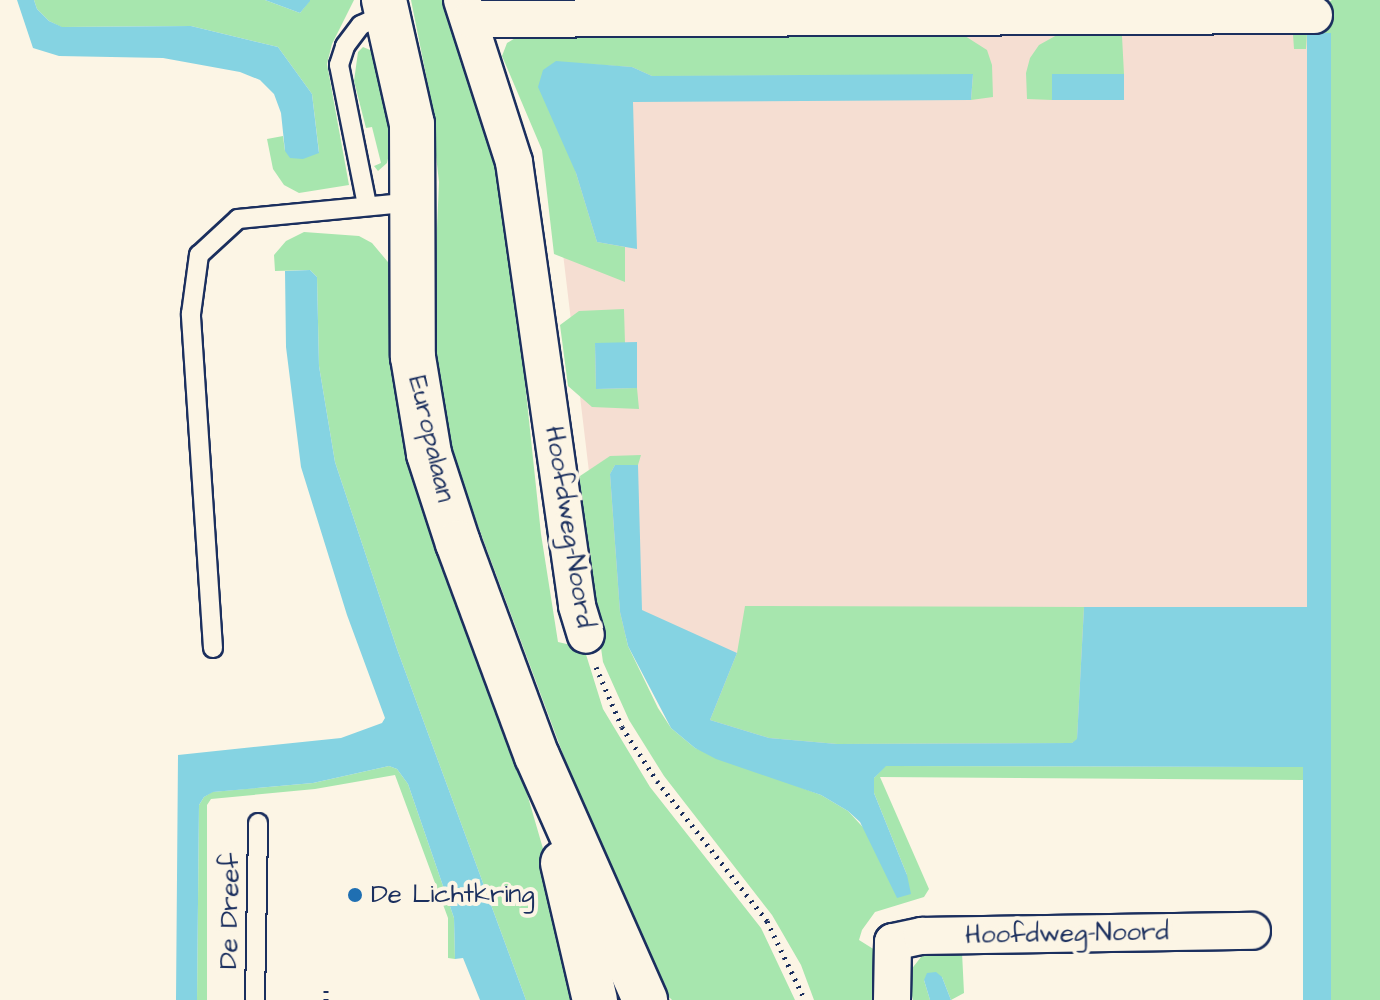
<!DOCTYPE html>
<style>
body{margin:0}
#map{position:relative;width:1380px;height:1000px;overflow:hidden;background:#fcf5e5;font-family:"Architects Daughter",sans-serif}
div>[style]{position:absolute}
.built>*{inset:0;background:#f5ded2}
.green>*{inset:0;background:#a7e6ae}
.water>*{inset:0;background:#85d3e2}
.path>*{height:5px;margin-top:-2.5px;transform-origin:0;background:repeating-linear-gradient(90deg,#1b2f5e 0 2px,transparent 0 8px)}
.roads{filter:drop-shadow(2px 0 #1b2f5e) drop-shadow(-2px 0 #1b2f5e) drop-shadow(0 2px #1b2f5e) drop-shadow(0 -2px #1b2f5e)}
.service>*{height:18px;margin:-9px;padding:0 9px;transform-origin:9px;border-radius:9px;background:#fcf5e5}
.minor>*{height:36px;margin:-18px;padding:0 18px;transform-origin:18px;border-radius:18px;background:#fcf5e5}
.secondary>*{height:44px;margin:-22px;padding:0 22px;transform-origin:22px;border-radius:22px;background:#fcf5e5}
.dots>*{width:22px;height:22px;translate:-50% -50%;box-sizing:border-box;border:4px solid #fcf5e5;border-radius:50%}
span{translate:-50% -50%;white-space:nowrap;text-align:center;line-height:1.15;-webkit-text-stroke:8px #fcf5e5;paint-order:stroke}
.street-label{font-size:26px;color:#1b2f5e}
.poi-label{font-size:26px;color:#1b2f5e}
.left{translate:0 -50%;text-align:left}
</style>
<div id="map">
<div class="built">
<div style="clip-path:polygon(517px 0,1312px 0,1312px 757px,705px 753px,605px 606px,546px 111px)"></div>
</div>
<div class="green">
<div style="clip-path:polygon(34px 0,265px 0,300px 13px,310px 0,354px 0,332px 44px,327px 64px,349px 185px,299px 193px,284px 185px,273px 169px,267px 139px,283px 136px,285px 151px,319px 152px,312px 94px,278px 47px,191px 26px,61px 27px,49px 21px,37px 9px)"></div>
<div style="clip-path:polygon(411px 0,442px 0,500px 145px,541px 534px,558px 642px,584px 648px,603px 709px,650px 787px,761px 928px,795px 1000px,672px 1000px,651px 979px,631px 937px,448px 445px,432px 344px,439px 182px,428px 85px)"></div>
<div style="clip-path:polygon(1332px 0,1380px 0,1380px 1000px,1331px 1000px,1331px 33px,1307px 33px,1306px 49px,1294px 49px,1291px 5px,1325px 4px)"></div>
<div style="clip-path:polygon(520px 35px,965px 36px,987px 50px,992px 65px,993px 97px,971px 100px,973px 75px,652px 76px,632px 67px,556px 62px,576px 173px,597px 242px,625px 247px,625px 282px,554px 254px,542px 150px,502px 56px,507px 43px)"></div>
<div style="clip-path:polygon(1057px 35px,1122px 36px,1124px 74px,1052px 74px,1052px 100px,1027px 99px,1026px 73px,1030px 58px,1039px 45px)"></div>
<div style="clip-path:polygon(363px 47px,375px 52px,390px 115px,392px 141px,387px 163px,378px 171px,374px 166px,381px 163px,372px 127px,366px 128px,354px 81px,358px 52px)"></div>
<div style="clip-path:polygon(304px 232px,359px 236px,372px 243px,393px 268px,395px 375px,409px 467px,519px 766px,587px 1000px,526px 1000px,397px 649px,335px 462px,319px 366px,317px 277px,310px 270px,275px 271px,274px 255px,286px 241px)"></div>
<div style="clip-path:polygon(624px 309px,625px 343px,595px 343px,596px 389px,637px 388px,639px 409px,592px 407px,568px 386px,560px 325px,579px 311px)"></div>
<div style="clip-path:polygon(641px 455px,638px 465px,615px 465px,610px 474px,620px 612px,628px 646px,658px 708px,671px 728px,695px 748px,821px 795px,848px 811px,907px 875px,874px 793px,874px 778px,885px 766px,1303px 767px,1303px 780px,880px 777px,929px 889px,924px 897px,875px 912px,862px 930px,859px 940px,875px 950px,878px 1000px,814px 1000px,801px 965px,772px 915px,664px 776px,629px 720px,603px 662px,577px 478px,610px 456px)"></div>
<div style="clip-path:polygon(745px 606px,1084px 607px,1077px 740px,1072px 743px,837px 744px,769px 738px,710px 720px,737px 653px)"></div>
<div style="clip-path:polygon(389px 766px,397px 769px,408px 784px,454px 918px,455px 959px,448px 958px,448px 918px,395px 775px,315px 789px,211px 799px,207px 805px,207px 1000px,197px 1000px,199px 805px,204px 797px,212px 792px,313px 783px)"></div>
<div style="clip-path:polygon(962px 952px,964px 993px,951px 1000px,942px 977px,924px 980px,930px 1000px,913px 1000px,908px 980px,910px 971px,921px 957px,930px 953px)"></div>
</div>
<div class="water">
<div style="clip-path:polygon(17px 0,34px 0,37px 9px,49px 21px,62px 27px,191px 26px,278px 47px,312px 94px,319px 153px,303px 159px,290px 158px,285px 151px,281px 113px,274px 94px,260px 80px,240px 72px,163px 58px,59px 56px,33px 48px)"></div>
<div style="clip-path:polygon(265px 0,310px 0,310px 1px,300px 13px)"></div>
<div style="clip-path:polygon(1307px 33px,1331px 33px,1331px 1000px,1303px 1000px,1303px 767px,886px 766px,874px 778px,874px 793px,907px 875px,911px 894px,897px 898px,860px 822px,848px 811px,821px 795px,716px 759px,695px 748px,671px 728px,628px 646px,620px 612px,610px 474px,615px 465px,638px 465px,642px 610px,737px 653px,710px 720px,769px 738px,837px 744px,1072px 743px,1077px 739px,1084px 607px,1307px 607px)"></div>
<div style="clip-path:polygon(556px 61px,632px 67px,652px 76px,973px 74px,971px 100px,633px 102px,637px 249px,597px 242px,576px 173px,538px 87px,543px 70px)"></div>
<div style="clip-path:polygon(1052px 74px,1124px 74px,1124px 100px,1052px 100px)"></div>
<div style="clip-path:polygon(310px 270px,317px 277px,319px 366px,335px 462px,397px 649px,526px 1000px,480px 1000px,463px 958px,455px 959px,454px 918px,408px 784px,397px 769px,389px 766px,313px 783px,213px 792px,204px 797px,199px 805px,197px 1000px,176px 1000px,178px 755px,341px 738px,382px 723px,385px 718px,347px 615px,301px 467px,286px 347px,285px 271px)"></div>
<div style="clip-path:polygon(637px 342px,637px 388px,596px 389px,595px 343px)"></div>
<div style="clip-path:polygon(936px 972px,942px 977px,951px 1000px,930px 1000px,924px 980px,927px 973px)"></div>
</div>
<div class="path">
<div style="left:596px;top:667px;width:65px;rotate:66.6deg"></div>
<div style="left:622px;top:727px;width:64px;rotate:57.1deg"></div>
<div style="left:657px;top:781px;width:178px;rotate:51.8deg"></div>
<div style="left:767px;top:921px;width:88px;rotate:64.3deg"></div>
<div style="left:326px;top:1000px;width:15px;rotate:-90deg"></div>
</div>
<div class="roads">
<div class="service">
<div style="left:367px;top:205px;width:143px;rotate:-101.3deg"></div>
<div style="left:339px;top:65px;width:20px;rotate:-72deg"></div>
<div style="left:345px;top:46px;width:26px;rotate:-53deg"></div>
<div style="left:361px;top:25px;width:27px;rotate:-24deg"></div>
<div style="left:213px;top:648px;width:335px;rotate:-93.8deg"></div>
<div style="left:191px;top:314px;width:60px;rotate:-82.3deg"></div>
<div style="left:199px;top:255px;width:53px;rotate:-42.7deg"></div>
<div style="left:238px;top:219px;width:177px;rotate:-5.5deg"></div>
<div style="left:255px;top:1000px;width:177px;rotate:-89deg"></div>
</div>
<div class="minor">
<div style="left:462px;top:0;width:170px;rotate:72.2deg"></div>
<div style="left:514px;top:162px;width:448px;rotate:81.9deg"></div>
<div style="left:577px;top:606px;width:30px;rotate:73deg"></div>
<div style="left:470px;top:19px;width:844px;rotate:-0.27deg"></div>
<div style="left:892px;top:1000px;width:58px;rotate:-89deg"></div>
<div style="left:893px;top:942px;width:30px;rotate:-12deg"></div>
<div style="left:922px;top:936px;width:330px;rotate:-0.9deg"></div>
</div>
<div class="secondary">
<div style="left:384px;top:0;width:127px;rotate:77.3deg"></div>
<div style="left:412px;top:124px;width:233px;rotate:89.8deg"></div>
<div style="left:413px;top:357px;width:98px;rotate:80.6deg"></div>
<div style="left:429px;top:454px;width:94px;rotate:72deg"></div>
<div style="left:458px;top:543px;width:227px;rotate:69.7deg"></div>
<div style="left:537px;top:756px;width:267px;rotate:66.1deg"></div>
<div style="left:563px;top:863px;width:141px;rotate:76.9deg"></div>
</div>
</div>
<div class="dots">
<div style="left:355px;top:895px;background:#1f6fb2"></div>
</div>
<div class="street-label">
<span style="left:431px;top:439px;rotate:77deg">Europalaan</span>
<span style="left:569px;top:527px;rotate:81deg">Hoofdweg-Noord</span>
<span style="left:230px;top:911px;rotate:-89deg">De Dreef</span>
<span style="left:1067px;top:934px;rotate:-1deg">Hoofdweg-Noord</span>
</div>
<div class="poi-label">
<span class="left" style="left:371px;top:895px">De Lichtkring</span>
</div>
</div>
